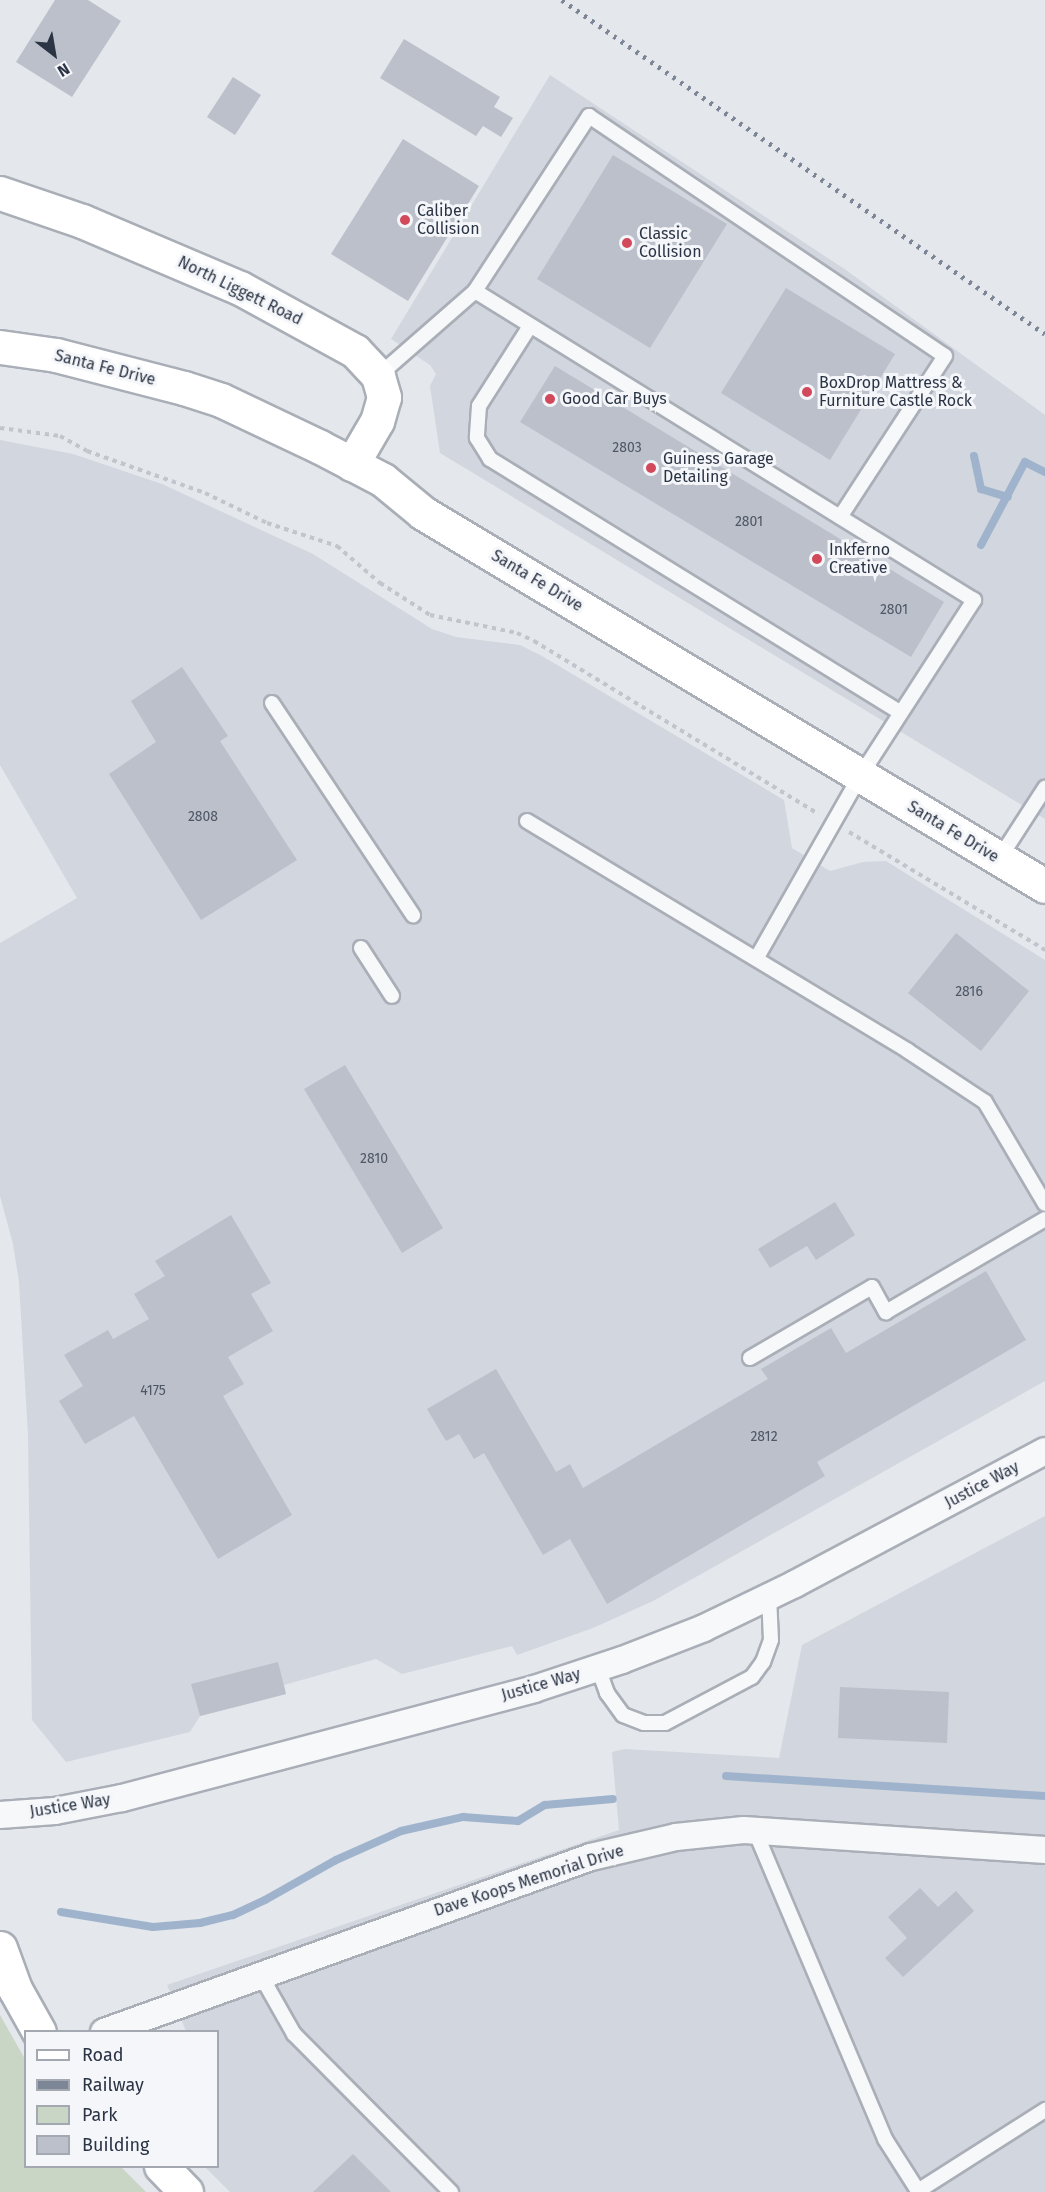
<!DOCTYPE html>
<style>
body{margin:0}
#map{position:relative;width:1045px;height:2192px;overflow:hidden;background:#e4e7ec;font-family:"Fira Sans",sans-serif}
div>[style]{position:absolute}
.built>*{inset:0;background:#d2d6de}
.green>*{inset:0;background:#c9d6c5}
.stream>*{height:8px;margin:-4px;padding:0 4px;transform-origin:4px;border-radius:4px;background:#9fb4cc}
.building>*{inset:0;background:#bbc0ca}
.path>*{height:4px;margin-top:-2px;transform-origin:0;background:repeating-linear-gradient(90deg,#c2c5cb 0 4.5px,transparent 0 9px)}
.roads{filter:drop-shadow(2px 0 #a9aeb7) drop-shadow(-2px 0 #a9aeb7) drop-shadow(0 2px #a9aeb7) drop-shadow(0 -2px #a9aeb7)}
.lane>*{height:14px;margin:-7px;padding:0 7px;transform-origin:7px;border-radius:7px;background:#f7f8fa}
.street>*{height:26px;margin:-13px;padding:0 13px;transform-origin:13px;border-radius:13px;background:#f7f8fa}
.secondary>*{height:33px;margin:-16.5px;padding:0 16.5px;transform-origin:16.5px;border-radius:16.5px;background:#fff}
.rail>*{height:4.5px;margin-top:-2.25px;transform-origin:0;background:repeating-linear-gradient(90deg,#7d8696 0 3px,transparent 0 9px)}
.dots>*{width:16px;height:16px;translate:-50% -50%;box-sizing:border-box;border:3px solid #f4f6f9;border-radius:50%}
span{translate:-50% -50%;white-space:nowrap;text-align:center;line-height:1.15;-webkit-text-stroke:6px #f4f6f9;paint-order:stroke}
.number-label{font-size:14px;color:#4f5766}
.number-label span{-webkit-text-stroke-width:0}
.poi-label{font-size:16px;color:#2b3445}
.left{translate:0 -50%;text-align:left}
.street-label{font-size:16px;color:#2b3445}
.legend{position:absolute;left:24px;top:2030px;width:195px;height:138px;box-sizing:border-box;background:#f4f6f9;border:2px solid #a4a8b1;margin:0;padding:8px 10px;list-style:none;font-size:18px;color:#2b3445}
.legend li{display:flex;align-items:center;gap:12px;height:30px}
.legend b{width:30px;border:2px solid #a4a8b1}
.north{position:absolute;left:24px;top:24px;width:60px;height:60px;-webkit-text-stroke:4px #f4f6f9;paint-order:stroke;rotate:149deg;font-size:16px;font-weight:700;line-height:24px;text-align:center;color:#2b3445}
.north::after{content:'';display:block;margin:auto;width:21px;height:27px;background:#2b3445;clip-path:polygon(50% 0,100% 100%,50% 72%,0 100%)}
</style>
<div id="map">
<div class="built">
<div style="clip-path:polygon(550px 75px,846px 270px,1045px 415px,1045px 819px,440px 453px,430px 386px,436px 374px,430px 365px,391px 339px)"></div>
<div style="clip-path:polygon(0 440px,73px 454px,162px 484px,313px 554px,432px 629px,456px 637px,520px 645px,542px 656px,784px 800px,792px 848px,830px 871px,863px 862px,886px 861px,1045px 960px,1045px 1381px,653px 1601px,593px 1628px,517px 1655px,512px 1646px,402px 1674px,376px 1659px,284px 1685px,286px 1694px,200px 1716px,190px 1732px,66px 1762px,32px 1720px,28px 1435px,19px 1282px,13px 1244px,0 1196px,0 943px,77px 898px,0 765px)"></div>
<div style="clip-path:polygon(1045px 1516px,1045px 2192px,230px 2192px,205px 2167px,218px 2166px,218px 2032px,186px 2031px,167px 1985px,619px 1830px,612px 1752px,625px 1749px,779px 1758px,802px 1645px)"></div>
</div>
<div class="green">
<div style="clip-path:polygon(0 2015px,25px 2059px,26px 2166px,121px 2167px,146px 2192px,0 2192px)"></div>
</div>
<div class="stream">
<div style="left:974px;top:456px;width:34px;rotate:78deg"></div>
<div style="left:981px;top:489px;width:28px;rotate:17deg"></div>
<div style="left:981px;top:545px;width:94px;rotate:-62.1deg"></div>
<div style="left:1025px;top:462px;width:22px;rotate:27deg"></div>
<div style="left:726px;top:1776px;width:320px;rotate:3.6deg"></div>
<div style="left:61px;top:1912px;width:93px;rotate:9.3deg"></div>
<div style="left:153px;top:1927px;width:47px;rotate:-4.9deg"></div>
<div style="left:200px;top:1923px;width:34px;rotate:-14deg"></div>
<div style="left:233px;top:1915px;width:35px;rotate:-25deg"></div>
<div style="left:265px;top:1900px;width:81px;rotate:-29.4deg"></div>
<div style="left:336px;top:1860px;width:71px;rotate:-24deg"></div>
<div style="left:401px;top:1831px;width:64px;rotate:-12.7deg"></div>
<div style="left:463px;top:1817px;width:55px;rotate:4.2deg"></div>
<div style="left:518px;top:1821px;width:31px;rotate:-31deg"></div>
<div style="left:545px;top:1805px;width:68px;rotate:-5deg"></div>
</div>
<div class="building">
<div style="clip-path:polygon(55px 0,88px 0,121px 21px,72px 97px,16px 62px)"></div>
<div style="clip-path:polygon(404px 39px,500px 97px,494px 107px,513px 118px,501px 137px,483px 126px,476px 136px,380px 78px)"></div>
<div style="clip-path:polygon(233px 77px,261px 95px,235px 135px,207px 117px)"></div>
<div style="clip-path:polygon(403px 139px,479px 186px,408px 301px,331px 254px)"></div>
<div style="clip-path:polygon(613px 155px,727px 224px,650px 348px,537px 279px)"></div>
<div style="clip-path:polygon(786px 288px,895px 354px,830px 460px,721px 393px)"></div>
<div style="clip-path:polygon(555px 366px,944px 602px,911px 657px,520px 422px)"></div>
<div style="clip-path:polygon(182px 667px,228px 736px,220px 741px,297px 860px,201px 920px,109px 774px,156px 742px,131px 701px)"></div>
<div style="clip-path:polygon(956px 933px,1029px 991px,981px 1051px,908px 993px)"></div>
<div style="clip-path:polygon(345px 1065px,443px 1228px,402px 1253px,304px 1089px)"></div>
<div style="clip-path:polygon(835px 1202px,855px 1235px,816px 1260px,807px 1246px,770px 1268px,758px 1249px)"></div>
<div style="clip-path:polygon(231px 1215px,271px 1283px,251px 1294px,273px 1331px,228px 1357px,244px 1384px,223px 1396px,292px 1515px,218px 1559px,134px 1416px,85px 1444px,59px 1401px,83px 1386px,64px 1355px,108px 1330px,113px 1339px,149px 1319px,134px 1294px,165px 1276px,155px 1261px)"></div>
<div style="clip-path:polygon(986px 1271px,1026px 1340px,817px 1462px,825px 1476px,607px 1604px,570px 1539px,543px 1555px,484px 1453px,474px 1459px,459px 1434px,446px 1441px,427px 1409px,496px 1369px,556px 1472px,570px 1464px,583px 1488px,768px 1379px,761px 1369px,831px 1328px,846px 1353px)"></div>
<div style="clip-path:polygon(278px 1662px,286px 1694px,200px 1716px,191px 1684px)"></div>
<div style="clip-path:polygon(840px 1687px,949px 1692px,947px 1743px,838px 1738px)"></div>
<div style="clip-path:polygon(920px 1888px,938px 1907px,956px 1891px,974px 1911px,903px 1977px,885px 1958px,907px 1938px,888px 1917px)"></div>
<div style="clip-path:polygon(353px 2154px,391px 2192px,313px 2192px)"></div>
</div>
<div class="path">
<div style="left:0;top:428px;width:61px;rotate:7.6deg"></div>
<div style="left:60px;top:436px;width:31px;rotate:29deg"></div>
<div style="left:87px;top:451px;width:125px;rotate:19.6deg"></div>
<div style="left:205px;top:493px;width:69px;rotate:25.8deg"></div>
<div style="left:267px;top:523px;width:74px;rotate:18.2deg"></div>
<div style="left:337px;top:546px;width:57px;rotate:40.7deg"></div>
<div style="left:380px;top:583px;width:59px;rotate:32.6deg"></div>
<div style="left:430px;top:615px;width:89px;rotate:11.7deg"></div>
<div style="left:517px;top:633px;width:19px;rotate:25deg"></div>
<div style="left:534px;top:641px;width:333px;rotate:31.3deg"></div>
<div style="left:849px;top:832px;width:229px;rotate:31deg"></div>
</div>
<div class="roads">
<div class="lane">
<div style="left:475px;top:291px;width:587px;rotate:31.77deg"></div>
<div style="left:974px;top:600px;width:210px;rotate:122.9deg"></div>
<div style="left:860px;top:776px;width:210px;rotate:119.6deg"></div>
<div style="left:530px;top:326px;width:95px;rotate:122.5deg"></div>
<div style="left:479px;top:406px;width:32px;rotate:94deg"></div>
<div style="left:477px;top:438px;width:25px;rotate:58deg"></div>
<div style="left:490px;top:459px;width:482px;rotate:31.7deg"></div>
<div style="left:378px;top:376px;width:129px;rotate:-41.2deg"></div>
<div style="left:475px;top:291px;width:209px;rotate:-56.9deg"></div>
<div style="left:589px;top:116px;width:429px;rotate:34deg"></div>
<div style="left:945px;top:356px;width:192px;rotate:123.1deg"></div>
<div style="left:272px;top:703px;width:255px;rotate:56.4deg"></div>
<div style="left:527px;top:821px;width:445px;rotate:31.1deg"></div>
<div style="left:908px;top:1051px;width:92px;rotate:33.5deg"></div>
<div style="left:985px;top:1102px;width:118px;rotate:59.5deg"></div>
<div style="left:999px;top:859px;width:85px;rotate:-57.1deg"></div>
<div style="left:361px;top:948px;width:57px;rotate:57.1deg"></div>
<div style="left:750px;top:1358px;width:141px;rotate:-30.2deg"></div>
<div style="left:872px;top:1287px;width:29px;rotate:61deg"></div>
<div style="left:886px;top:1312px;width:184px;rotate:-30.3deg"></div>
<div style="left:598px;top:1668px;width:27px;rotate:70deg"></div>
<div style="left:607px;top:1693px;width:27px;rotate:54deg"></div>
<div style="left:623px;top:1715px;width:22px;rotate:21deg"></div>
<div style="left:644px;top:1723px;width:21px"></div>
<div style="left:665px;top:1723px;width:98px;rotate:-27.9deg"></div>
<div style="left:752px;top:1677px;width:19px;rotate:-54deg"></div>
<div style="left:763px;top:1662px;width:23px;rotate:-70deg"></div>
<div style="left:771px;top:1640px;width:44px;rotate:-92.6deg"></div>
<div style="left:755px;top:1831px;width:334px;rotate:67.1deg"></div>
<div style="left:885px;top:2139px;width:62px;rotate:57.6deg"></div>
<div style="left:918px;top:2191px;width:151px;rotate:-32.5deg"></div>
<div style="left:260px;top:1974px;width:69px;rotate:60.5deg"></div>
<div style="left:294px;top:2034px;width:223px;rotate:45.2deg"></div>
</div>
<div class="street">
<div style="left:0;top:1815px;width:55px;rotate:-4.2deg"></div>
<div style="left:55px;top:1811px;width:68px;rotate:-11deg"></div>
<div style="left:122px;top:1798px;width:426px;rotate:-14.8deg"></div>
<div style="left:534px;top:1689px;width:93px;rotate:-18.2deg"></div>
<div style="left:622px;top:1660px;width:88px;rotate:-21.3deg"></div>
<div style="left:704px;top:1628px;width:101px;rotate:-25.8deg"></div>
<div style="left:795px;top:1584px;width:283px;rotate:-28deg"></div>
<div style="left:104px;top:2032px;width:517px;rotate:-19.77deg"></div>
<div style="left:591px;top:1857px;width:87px;rotate:-13.2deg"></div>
<div style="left:676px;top:1837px;width:68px;rotate:-5.9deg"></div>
<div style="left:744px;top:1830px;width:302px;rotate:3.8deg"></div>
</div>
<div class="secondary">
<div style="left:0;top:193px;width:87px;rotate:18.9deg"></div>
<div style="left:82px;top:221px;width:172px;rotate:23deg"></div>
<div style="left:240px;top:288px;width:131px;rotate:28.7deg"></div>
<div style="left:355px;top:351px;width:34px;rotate:47deg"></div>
<div style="left:378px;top:376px;width:22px;rotate:74deg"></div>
<div style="left:384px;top:397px;width:25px;rotate:106deg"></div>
<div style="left:377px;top:421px;width:50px;rotate:120.2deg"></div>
<div style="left:0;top:347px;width:57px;rotate:8.1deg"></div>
<div style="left:56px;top:355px;width:132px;rotate:14.5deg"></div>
<div style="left:184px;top:388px;width:39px;rotate:18deg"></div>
<div style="left:221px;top:400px;width:110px;rotate:25.4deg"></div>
<div style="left:320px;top:447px;width:71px;rotate:27.6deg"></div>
<div style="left:383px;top:480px;width:52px;rotate:39.5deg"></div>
<div style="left:423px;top:513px;width:725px;rotate:30.95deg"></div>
<div style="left:0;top:1948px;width:44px;rotate:69.9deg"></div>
<div style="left:15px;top:1989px;width:49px;rotate:60.8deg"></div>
<div style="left:161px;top:2166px;width:36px;rotate:46deg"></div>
</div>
</div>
<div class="rail">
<div style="left:562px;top:0;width:587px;rotate:34.66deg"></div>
</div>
<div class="dots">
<div style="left:405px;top:220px;background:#d1495b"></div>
<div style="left:627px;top:243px;background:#d1495b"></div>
<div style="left:807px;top:392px;background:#d1495b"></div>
<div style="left:550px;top:399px;background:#d1495b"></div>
<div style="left:651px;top:468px;background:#d1495b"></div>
<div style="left:817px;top:559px;background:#d1495b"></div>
</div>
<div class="number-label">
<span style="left:627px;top:448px">2803</span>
<span style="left:749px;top:522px">2801</span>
<span style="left:894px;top:610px">2801</span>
<span style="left:203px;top:817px">2808</span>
<span style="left:969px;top:992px">2816</span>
<span style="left:374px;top:1159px">2810</span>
<span style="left:153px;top:1391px">4175</span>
<span style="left:764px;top:1437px">2812</span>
</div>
<div class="poi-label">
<span class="left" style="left:417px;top:220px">Caliber<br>Collision</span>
<span class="left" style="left:639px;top:243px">Classic<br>Collision</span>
<span class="left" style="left:819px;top:392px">BoxDrop Mattress &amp;<br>Furniture Castle Rock</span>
<span class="left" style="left:562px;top:399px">Good Car Buys</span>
<span class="left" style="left:663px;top:468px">Guiness Garage<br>Detailing</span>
<span class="left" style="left:829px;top:559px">Inkferno<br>Creative</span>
</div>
<div class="street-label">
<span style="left:240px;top:291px;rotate:26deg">North Liggett Road</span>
<span style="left:105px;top:368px;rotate:14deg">Santa Fe Drive</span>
<span style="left:537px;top:581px;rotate:31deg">Santa Fe Drive</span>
<span style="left:953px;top:832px;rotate:31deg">Santa Fe Drive</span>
<span style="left:982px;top:1485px;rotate:-28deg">Justice Way</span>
<span style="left:541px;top:1685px;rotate:-16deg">Justice Way</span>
<span style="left:70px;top:1806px;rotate:-9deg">Justice Way</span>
<span style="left:529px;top:1881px;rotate:-18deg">Dave Koops Memorial Drive</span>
</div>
<ul class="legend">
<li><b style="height:8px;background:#fff"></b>Road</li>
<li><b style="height:8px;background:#7d8696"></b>Railway</li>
<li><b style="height:16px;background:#c9d6c5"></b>Park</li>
<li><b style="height:16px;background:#bbc0ca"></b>Building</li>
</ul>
<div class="north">N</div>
</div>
